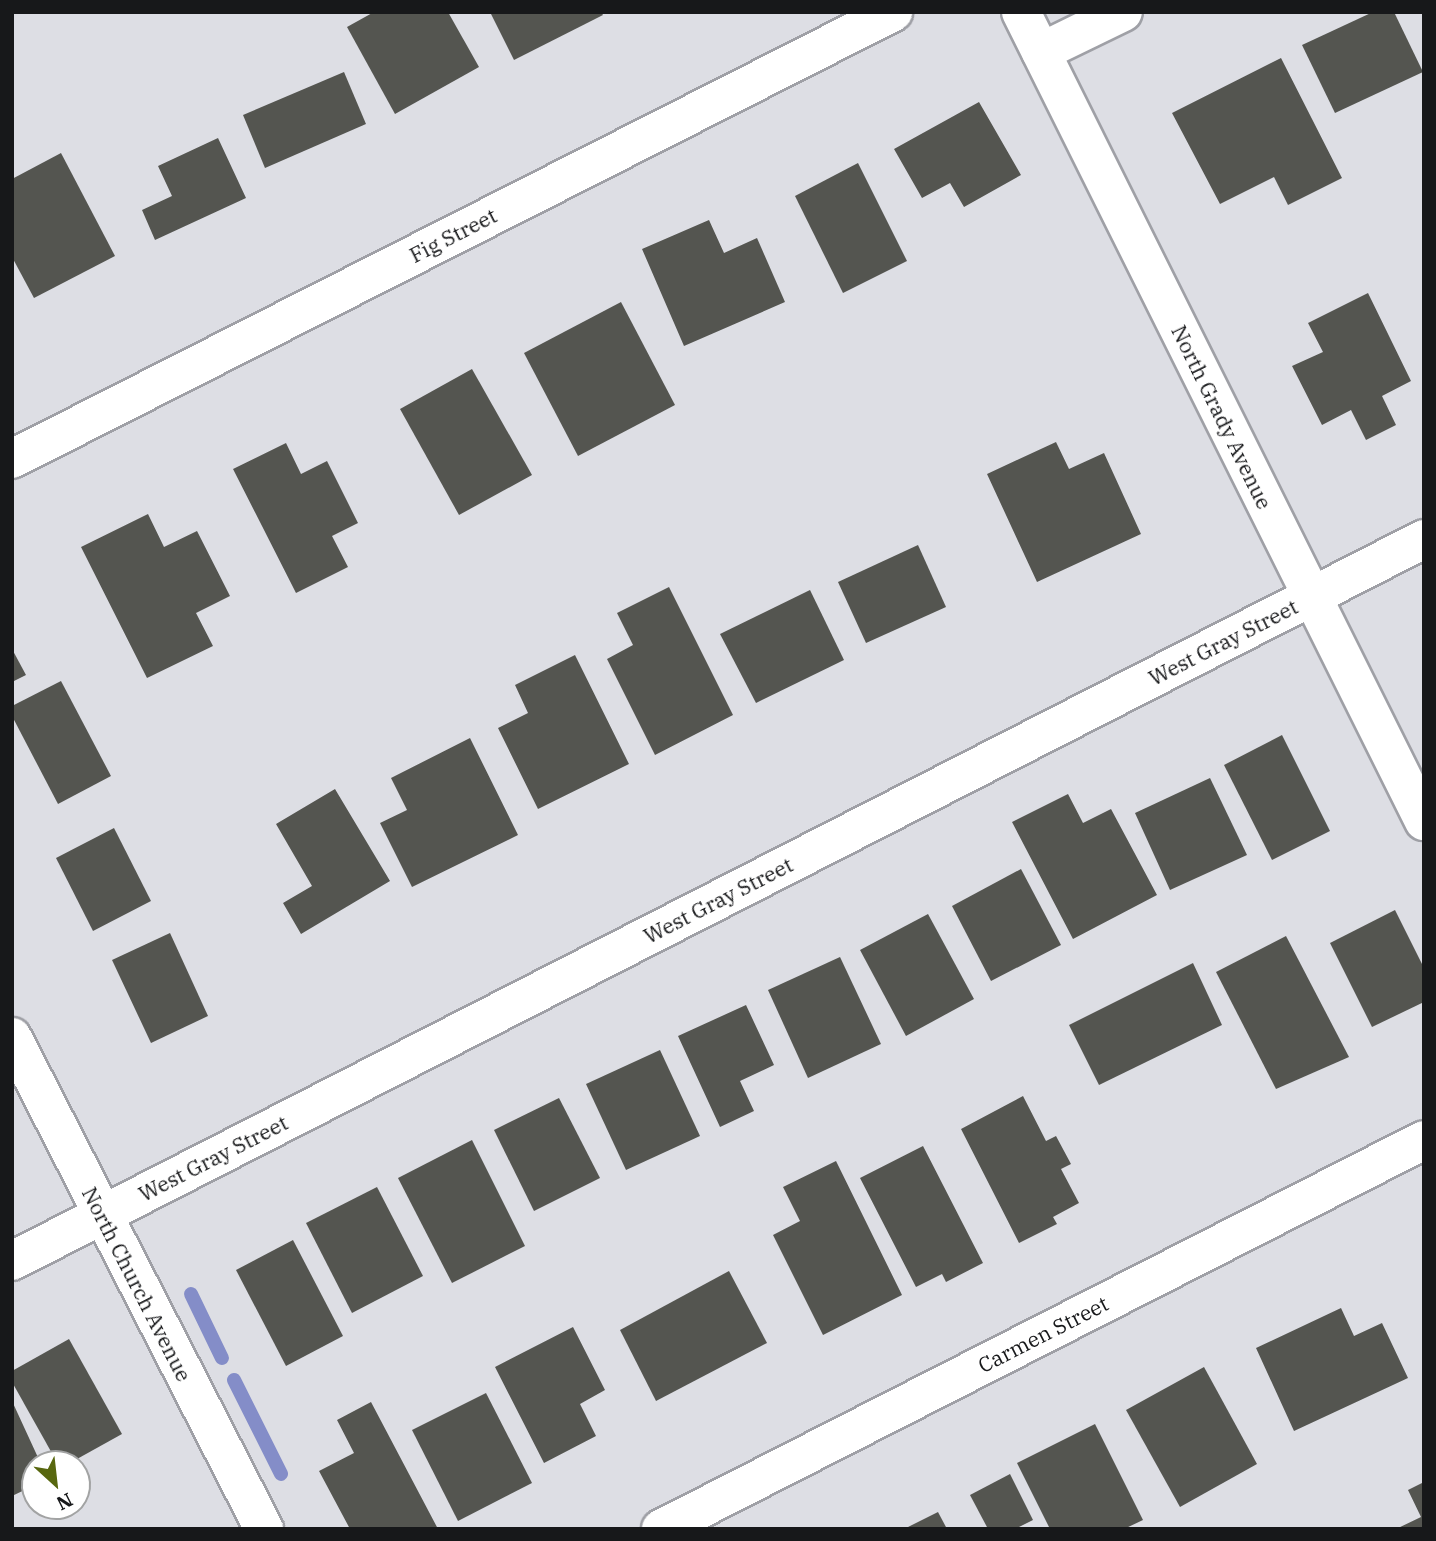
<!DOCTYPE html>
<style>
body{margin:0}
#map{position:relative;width:1436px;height:1541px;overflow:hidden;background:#dddee4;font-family:"IBM Plex Serif",serif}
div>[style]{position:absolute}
.stream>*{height:14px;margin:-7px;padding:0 7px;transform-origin:7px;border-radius:7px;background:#848dc8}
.building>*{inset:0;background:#545550}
.roads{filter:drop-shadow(2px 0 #9fa0a6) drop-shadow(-2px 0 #9fa0a6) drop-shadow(0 2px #9fa0a6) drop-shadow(0 -2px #9fa0a6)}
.street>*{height:38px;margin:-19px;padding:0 19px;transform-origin:19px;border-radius:19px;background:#fff}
span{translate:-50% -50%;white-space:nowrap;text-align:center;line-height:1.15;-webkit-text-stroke:7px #fff;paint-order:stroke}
.street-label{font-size:21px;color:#17181a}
.frame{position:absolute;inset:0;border:14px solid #17181a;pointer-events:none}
.north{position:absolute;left:21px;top:1450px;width:70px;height:70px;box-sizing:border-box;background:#fff;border:2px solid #a2a3a3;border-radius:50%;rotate:153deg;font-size:19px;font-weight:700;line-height:28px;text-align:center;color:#17181a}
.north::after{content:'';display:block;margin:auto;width:24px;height:32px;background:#58670f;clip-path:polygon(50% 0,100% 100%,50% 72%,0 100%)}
</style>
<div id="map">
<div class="stream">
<div style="left:191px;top:1294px;width:71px;rotate:64.2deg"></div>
<div style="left:234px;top:1380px;width:105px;rotate:63.4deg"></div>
</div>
<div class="building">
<div style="clip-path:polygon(374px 12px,448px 12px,479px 67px,395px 114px,347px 27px)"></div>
<div style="clip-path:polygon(490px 12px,601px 12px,603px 15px,514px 60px)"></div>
<div style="clip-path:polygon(1373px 12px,1394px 12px,1423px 72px,1335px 113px,1302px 45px)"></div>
<div style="clip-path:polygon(1281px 58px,1342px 178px,1288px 205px,1274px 177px,1220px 204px,1172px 113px)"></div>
<div style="clip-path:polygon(344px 72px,366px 124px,265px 168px,243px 115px)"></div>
<div style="clip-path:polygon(979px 102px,1021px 175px,964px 207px,950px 183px,922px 198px,894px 149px)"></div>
<div style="clip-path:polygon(218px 138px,246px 198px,155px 240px,142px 210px,172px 196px,158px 166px)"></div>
<div style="clip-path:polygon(61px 153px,115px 256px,34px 298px,12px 257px,12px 179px)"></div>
<div style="clip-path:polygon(858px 163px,907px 261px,843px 293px,795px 196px)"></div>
<div style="clip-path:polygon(709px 220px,724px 253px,757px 238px,785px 302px,684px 346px,642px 249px)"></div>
<div style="clip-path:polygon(1368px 293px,1411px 381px,1382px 396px,1396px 425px,1366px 440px,1351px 410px,1322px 425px,1292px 366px,1323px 352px,1308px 323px)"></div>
<div style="clip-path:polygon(621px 302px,675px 405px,578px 456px,524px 353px)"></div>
<div style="clip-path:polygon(472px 369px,532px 475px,459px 515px,400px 409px)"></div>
<div style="clip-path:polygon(1056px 442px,1069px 469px,1104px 453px,1141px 534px,1037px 582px,987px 474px)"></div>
<div style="clip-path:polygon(286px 443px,301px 474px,327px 461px,358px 523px,332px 536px,348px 567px,296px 593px,233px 469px)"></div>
<div style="clip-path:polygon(148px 514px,164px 547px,197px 531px,230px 596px,196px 613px,213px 646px,147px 678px,81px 547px)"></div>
<div style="clip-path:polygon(918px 545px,946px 607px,866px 643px,838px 582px)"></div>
<div style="clip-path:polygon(669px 587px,733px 715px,655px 755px,607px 659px,633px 645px,617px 613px)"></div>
<div style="clip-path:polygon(810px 590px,844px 660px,756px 703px,720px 634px)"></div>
<div style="clip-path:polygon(12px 649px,26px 675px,12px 682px)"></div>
<div style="clip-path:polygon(575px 655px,629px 764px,538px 809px,498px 728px,528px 713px,515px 685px)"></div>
<div style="clip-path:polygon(61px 681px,111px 776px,58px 804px,12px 716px,12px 706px)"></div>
<div style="clip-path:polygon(1282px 735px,1330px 831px,1272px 860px,1224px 765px)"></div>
<div style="clip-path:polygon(470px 738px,518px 835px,412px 887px,380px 823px,407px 810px,391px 778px)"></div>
<div style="clip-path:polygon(1210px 778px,1247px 855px,1170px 890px,1135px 813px)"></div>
<div style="clip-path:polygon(335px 789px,390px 881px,301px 934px,283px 903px,312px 886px,276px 824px)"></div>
<div style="clip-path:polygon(1068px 794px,1083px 823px,1111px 809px,1157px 895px,1073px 939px,1012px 822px)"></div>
<div style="clip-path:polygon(114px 828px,151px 901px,93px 931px,56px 858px)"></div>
<div style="clip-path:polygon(1021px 869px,1061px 945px,991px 981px,952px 906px)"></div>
<div style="clip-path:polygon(1395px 910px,1424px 968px,1424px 1002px,1372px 1027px,1330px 943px)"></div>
<div style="clip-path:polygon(928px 914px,974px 999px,906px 1036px,860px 950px)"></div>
<div style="clip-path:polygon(170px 933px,208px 1016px,151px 1043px,112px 960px)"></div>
<div style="clip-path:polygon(1286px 936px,1349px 1057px,1276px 1089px,1216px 972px)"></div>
<div style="clip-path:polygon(840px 957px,881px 1044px,808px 1078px,768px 990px)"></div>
<div style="clip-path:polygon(1193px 963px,1222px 1025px,1099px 1085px,1069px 1025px)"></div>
<div style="clip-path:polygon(746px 1005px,774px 1065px,740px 1081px,754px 1111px,720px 1127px,678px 1036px)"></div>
<div style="clip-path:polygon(660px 1050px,700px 1136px,626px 1170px,586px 1084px)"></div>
<div style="clip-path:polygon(1023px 1096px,1046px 1141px,1056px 1136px,1071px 1164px,1061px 1169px,1079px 1203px,1053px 1217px,1057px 1224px,1019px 1243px,961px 1129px)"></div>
<div style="clip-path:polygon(559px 1098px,600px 1178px,534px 1211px,494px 1130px)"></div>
<div style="clip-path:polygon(472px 1140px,525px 1246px,452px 1283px,398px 1178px)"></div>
<div style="clip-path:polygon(923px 1146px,983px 1263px,946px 1282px,942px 1274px,916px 1287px,860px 1178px)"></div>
<div style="clip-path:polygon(836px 1161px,902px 1295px,823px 1335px,773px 1235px,800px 1221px,783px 1187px)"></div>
<div style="clip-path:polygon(377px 1187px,423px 1276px,352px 1313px,306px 1223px)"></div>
<div style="clip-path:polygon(293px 1240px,343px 1336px,286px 1366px,236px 1270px)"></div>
<div style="clip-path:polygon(729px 1271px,767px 1343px,656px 1401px,620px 1330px)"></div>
<div style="clip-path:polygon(1341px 1308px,1354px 1336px,1382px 1323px,1408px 1378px,1294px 1431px,1256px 1348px)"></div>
<div style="clip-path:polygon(573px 1327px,605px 1390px,580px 1404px,596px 1436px,544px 1463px,495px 1367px)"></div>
<div style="clip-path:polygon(69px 1339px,122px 1434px,68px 1464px,58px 1464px,12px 1382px,12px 1371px)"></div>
<div style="clip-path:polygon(1204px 1367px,1257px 1464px,1180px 1507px,1126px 1410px)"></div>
<div style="clip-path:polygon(486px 1393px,532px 1483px,458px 1521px,412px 1430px)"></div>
<div style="clip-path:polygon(12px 1401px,41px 1464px,35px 1464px,35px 1485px,12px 1496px)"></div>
<div style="clip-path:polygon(371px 1402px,438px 1529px,350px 1529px,319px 1471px,354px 1453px,337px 1420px)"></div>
<div style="clip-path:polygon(1095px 1424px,1143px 1520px,1124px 1529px,1050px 1529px,1017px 1463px)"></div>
<div style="clip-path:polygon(1010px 1474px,1033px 1520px,1015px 1529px,988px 1529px,970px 1495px)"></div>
<div style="clip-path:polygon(1424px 1482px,1424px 1529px,1396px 1529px,1421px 1517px,1408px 1490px)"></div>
<div style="clip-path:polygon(938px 1512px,947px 1529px,904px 1529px)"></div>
</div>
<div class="roads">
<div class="street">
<div style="left:1021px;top:12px;width:904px;rotate:63.52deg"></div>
<div style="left:1041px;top:52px;width:91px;rotate:-26deg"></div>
<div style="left:12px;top:459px;width:988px;rotate:-26.9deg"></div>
<div style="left:12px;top:1037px;width:553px;rotate:62.88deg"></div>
<div style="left:12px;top:1261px;width:1586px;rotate:-27.08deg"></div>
<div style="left:661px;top:1529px;width:856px;rotate:-27.01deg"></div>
</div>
</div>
<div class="street-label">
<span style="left:453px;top:235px;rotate:-27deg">Fig Street</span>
<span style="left:1222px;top:417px;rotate:64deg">North Grady Avenue</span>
<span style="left:1223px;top:642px;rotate:-27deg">West Gray Street</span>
<span style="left:718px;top:900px;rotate:-27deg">West Gray Street</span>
<span style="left:213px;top:1158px;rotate:-27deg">West Gray Street</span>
<span style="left:137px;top:1284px;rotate:63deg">North Church Avenue</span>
<span style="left:1043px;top:1334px;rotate:-27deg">Carmen Street</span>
</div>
<div class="frame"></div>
<div class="north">N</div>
</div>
